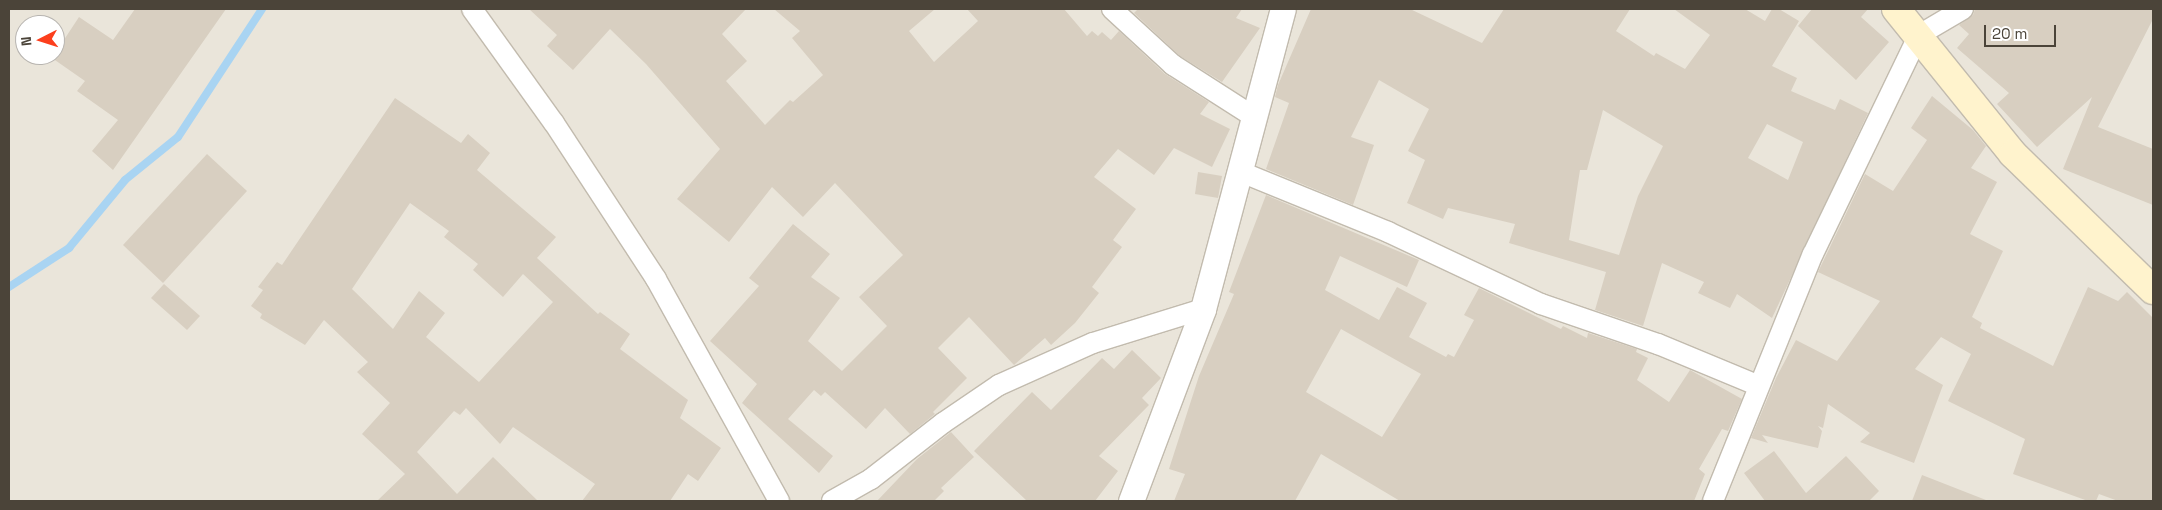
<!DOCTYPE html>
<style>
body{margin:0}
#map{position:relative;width:2162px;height:510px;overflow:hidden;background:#f6f3ec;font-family:"Space Grotesk",sans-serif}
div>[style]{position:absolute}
.residential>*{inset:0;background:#eae5da}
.stream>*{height:8px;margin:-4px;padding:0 4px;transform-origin:4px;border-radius:4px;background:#a9d4f2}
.building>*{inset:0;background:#d8cfc1}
.roads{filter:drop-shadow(1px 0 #c2bbae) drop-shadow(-1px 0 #c2bbae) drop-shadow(0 1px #c2bbae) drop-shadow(0 -1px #c2bbae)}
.minor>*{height:20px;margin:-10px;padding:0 10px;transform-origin:10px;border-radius:10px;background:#fff}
.tertiary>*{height:25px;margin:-12.5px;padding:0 12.5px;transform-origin:12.5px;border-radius:12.5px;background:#fff}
.secondary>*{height:28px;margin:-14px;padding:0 14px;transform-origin:14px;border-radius:14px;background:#fff3cd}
span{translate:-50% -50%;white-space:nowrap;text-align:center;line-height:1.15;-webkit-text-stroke:5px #fff;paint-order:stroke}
.frame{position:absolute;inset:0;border:10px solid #4b4439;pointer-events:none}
.north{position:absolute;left:15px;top:15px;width:50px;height:50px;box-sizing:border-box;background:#fff;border:1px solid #b7b4b0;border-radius:50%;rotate:265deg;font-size:14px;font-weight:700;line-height:20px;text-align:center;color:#4b4439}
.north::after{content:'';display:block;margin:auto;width:18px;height:22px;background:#fc3f1d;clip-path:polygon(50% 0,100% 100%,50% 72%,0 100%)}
.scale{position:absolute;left:1984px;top:25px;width:72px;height:22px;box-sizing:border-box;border:2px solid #4b4439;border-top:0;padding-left:6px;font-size:15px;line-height:18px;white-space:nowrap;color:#4b4439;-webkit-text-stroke:4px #fff;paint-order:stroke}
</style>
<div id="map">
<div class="residential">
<div style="clip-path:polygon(evenodd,9px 9px,2153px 9px,2153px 501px,9px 501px,9px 9px,25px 25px,55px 25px,55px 55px,25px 55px,25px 25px)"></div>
</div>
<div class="stream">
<div style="left:9px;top:287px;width:72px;rotate:-33deg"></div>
<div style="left:69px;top:248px;width:88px;rotate:-50.5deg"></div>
<div style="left:125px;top:180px;width:68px;rotate:-39.1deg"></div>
<div style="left:178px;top:137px;width:153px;rotate:-56.7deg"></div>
</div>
<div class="building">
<div style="clip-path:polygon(135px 9px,226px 9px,113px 170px,92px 151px,118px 120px,77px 91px,85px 81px,52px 58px,79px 17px,113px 40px)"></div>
<div style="clip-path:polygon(529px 9px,746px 9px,722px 34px,747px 61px,726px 81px,765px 125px,790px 100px,793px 102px,823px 75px,792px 38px,800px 31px,774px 9px,935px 9px,909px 31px,934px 62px,978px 21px,967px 9px,1064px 9px,1087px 36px,1092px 31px,1098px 36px,1102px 32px,1111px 40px,1119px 31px,1165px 74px,1209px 102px,1200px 114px,1230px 129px,1212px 167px,1174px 148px,1154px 175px,1118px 149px,1094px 177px,1136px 209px,1113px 240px,1122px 247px,1092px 287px,1099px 293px,1075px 323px,1051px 345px,1045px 338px,1014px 365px,969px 317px,938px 348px,967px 378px,933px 412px,935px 414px,910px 434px,885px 408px,866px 429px,825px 392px,821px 396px,814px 390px,788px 419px,833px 456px,819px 473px,742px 403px,757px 384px,710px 341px,759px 286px,749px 278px,793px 224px,830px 254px,811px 277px,840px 298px,808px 341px,842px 371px,887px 326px,859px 297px,903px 255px,835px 183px,803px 217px,772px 187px,729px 242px,677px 199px,720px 149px,646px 64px,610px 29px,573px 70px,547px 46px,557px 35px)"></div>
<div style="clip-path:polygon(1138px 9px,1242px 9px,1236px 18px,1260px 28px,1222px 82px,1180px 56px,1134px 13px)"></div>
<div style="clip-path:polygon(evenodd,1311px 9px,1410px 9px,1482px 43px,1504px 9px,1630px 9px,1616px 31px,1654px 56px,1656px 53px,1685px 69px,1710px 35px,1674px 9px,1745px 9px,1765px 21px,1772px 9px,1779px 9px,1799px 21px,1772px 66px,1797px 78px,1791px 91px,1835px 110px,1840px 99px,1868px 113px,1772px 318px,1737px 294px,1730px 308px,1698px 293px,1704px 282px,1662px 263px,1643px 326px,1595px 310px,1606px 272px,1509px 243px,1515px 224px,1448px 208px,1443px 219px,1407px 203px,1425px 160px,1408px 151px,1429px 109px,1379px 80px,1351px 137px,1374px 145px,1353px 205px,1266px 169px,1289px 103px,1275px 97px,1278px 85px,1311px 9px,1603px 110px,1663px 146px,1638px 196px,1619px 255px,1569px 240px,1580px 170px,1587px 170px,1603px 110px,1311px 9px,1767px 124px,1803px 142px,1788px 180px,1748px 158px,1767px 124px)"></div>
<div style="clip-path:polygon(1812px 9px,1868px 9px,1861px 17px,1889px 42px,1856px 80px,1798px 26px)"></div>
<div style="clip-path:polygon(1975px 9px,2153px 9px,2153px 19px,2098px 127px,2153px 149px,2153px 205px,2063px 169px,2092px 97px,2037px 147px,1997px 104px,2009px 93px,1957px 48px,1969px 34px,1959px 25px,1973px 15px)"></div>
<div style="clip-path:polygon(1932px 96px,1973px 130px,1986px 146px,1971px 168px,1997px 182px,1970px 234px,2003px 251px,1972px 317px,1982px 323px,1980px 328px,2053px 366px,2088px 287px,2118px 301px,2127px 292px,2153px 318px,2153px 501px,2118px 501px,2099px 494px,2096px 501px,2088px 501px,2013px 474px,2025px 439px,1948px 401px,1971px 354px,1941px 337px,1915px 369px,1943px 385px,1914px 463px,1860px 442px,1870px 433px,1828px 404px,1823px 428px,1818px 426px,1822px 431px,1818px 448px,1762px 435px,1768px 443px,1751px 438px,1776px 378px,1796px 340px,1837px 361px,1880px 301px,1818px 272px,1865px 174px,1893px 191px,1927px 140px,1911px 128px)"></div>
<div style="clip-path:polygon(evenodd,395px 98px,461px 143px,468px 134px,490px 153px,477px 170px,556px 237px,537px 258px,598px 314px,600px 312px,630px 334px,620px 349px,688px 400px,680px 418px,721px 448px,698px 481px,688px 474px,670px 501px,582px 501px,595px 484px,513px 427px,500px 444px,466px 408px,460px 415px,454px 411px,417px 452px,457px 494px,493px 457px,538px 501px,377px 501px,405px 474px,362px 434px,390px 403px,357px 372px,368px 362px,324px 320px,305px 345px,260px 318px,262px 314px,251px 306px,263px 290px,258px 287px,277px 262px,282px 265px,395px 98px,410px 203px,449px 231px,444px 237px,478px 264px,473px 270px,503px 297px,523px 274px,553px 302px,479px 382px,426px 337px,445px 313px,419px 291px,393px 329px,352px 289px,410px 203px)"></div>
<div style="clip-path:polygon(207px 154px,247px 191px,163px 283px,123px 245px)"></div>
<div style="clip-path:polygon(1198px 172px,1222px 176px,1218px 198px,1195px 194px)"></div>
<div style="clip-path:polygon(evenodd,1266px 195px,1419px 260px,1407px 287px,1340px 256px,1325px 290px,1379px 320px,1397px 287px,1427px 303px,1409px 337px,1446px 357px,1448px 354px,1454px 357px,1474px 320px,1464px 315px,1479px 288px,1561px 329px,1563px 326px,1587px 338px,1588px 333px,1637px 349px,1636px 352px,1648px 358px,1637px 380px,1669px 402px,1690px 370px,1742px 399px,1728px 431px,1722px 429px,1699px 469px,1705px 474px,1694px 501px,1400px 501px,1321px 454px,1295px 501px,1174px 501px,1185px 474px,1169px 469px,1199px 376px,1234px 294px,1229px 292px,1266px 195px,1341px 329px,1421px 374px,1382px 437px,1306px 392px,1341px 329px)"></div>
<div style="clip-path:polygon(164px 284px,200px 316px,187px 330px,151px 298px)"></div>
<div style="clip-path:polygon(1132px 350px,1161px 378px,1142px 398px,1149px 405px,1099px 456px,1118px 471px,1095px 501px,1027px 501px,974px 451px,1032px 392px,1051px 410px,1102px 358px,1114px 369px)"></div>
<div style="clip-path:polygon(951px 432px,974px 457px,941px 488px,944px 491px,934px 501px,877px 501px,917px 459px)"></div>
<div style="clip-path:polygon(1774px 451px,1806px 493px,1846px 456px,1879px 491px,1869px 501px,1765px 501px,1744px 473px)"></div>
<div style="clip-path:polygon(1922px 475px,1986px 500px,1985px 501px,1912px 501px)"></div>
</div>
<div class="roads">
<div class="minor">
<div style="left:472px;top:9px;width:140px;rotate:54.3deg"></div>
<div style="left:554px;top:123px;width:186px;rotate:56.8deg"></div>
<div style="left:656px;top:279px;width:254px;rotate:61deg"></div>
<div style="left:1112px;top:9px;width:83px;rotate:42.6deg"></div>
<div style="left:1173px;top:65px;width:98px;rotate:32.6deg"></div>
<div style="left:1241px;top:172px;width:159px;rotate:22.2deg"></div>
<div style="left:1388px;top:232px;width:169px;rotate:25.2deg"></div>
<div style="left:1541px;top:304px;width:124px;rotate:18.9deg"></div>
<div style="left:1658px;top:344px;width:107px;rotate:22.5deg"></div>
<div style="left:832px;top:501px;width:45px;rotate:-29.4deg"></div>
<div style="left:871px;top:479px;width:91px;rotate:-37.9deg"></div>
<div style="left:943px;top:423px;width:68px;rotate:-34.2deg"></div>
<div style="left:999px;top:385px;width:103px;rotate:-24.1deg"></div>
<div style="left:1093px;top:343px;width:115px;rotate:-17.2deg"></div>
<div style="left:1713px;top:501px;width:266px;rotate:-68deg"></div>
<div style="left:1813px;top:254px;width:243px;rotate:-64.2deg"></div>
<div style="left:1919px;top:35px;width:51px;rotate:-30.6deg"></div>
</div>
<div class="tertiary">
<div style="left:1131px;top:501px;width:205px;rotate:-69.4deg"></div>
<div style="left:1203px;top:309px;width:310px;rotate:-75.1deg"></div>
</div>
<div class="secondary">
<div style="left:1896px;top:9px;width:186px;rotate:51.1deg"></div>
<div style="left:2013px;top:154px;width:195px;rotate:44.2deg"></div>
</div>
</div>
<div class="frame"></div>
<div class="north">N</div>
<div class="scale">20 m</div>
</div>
